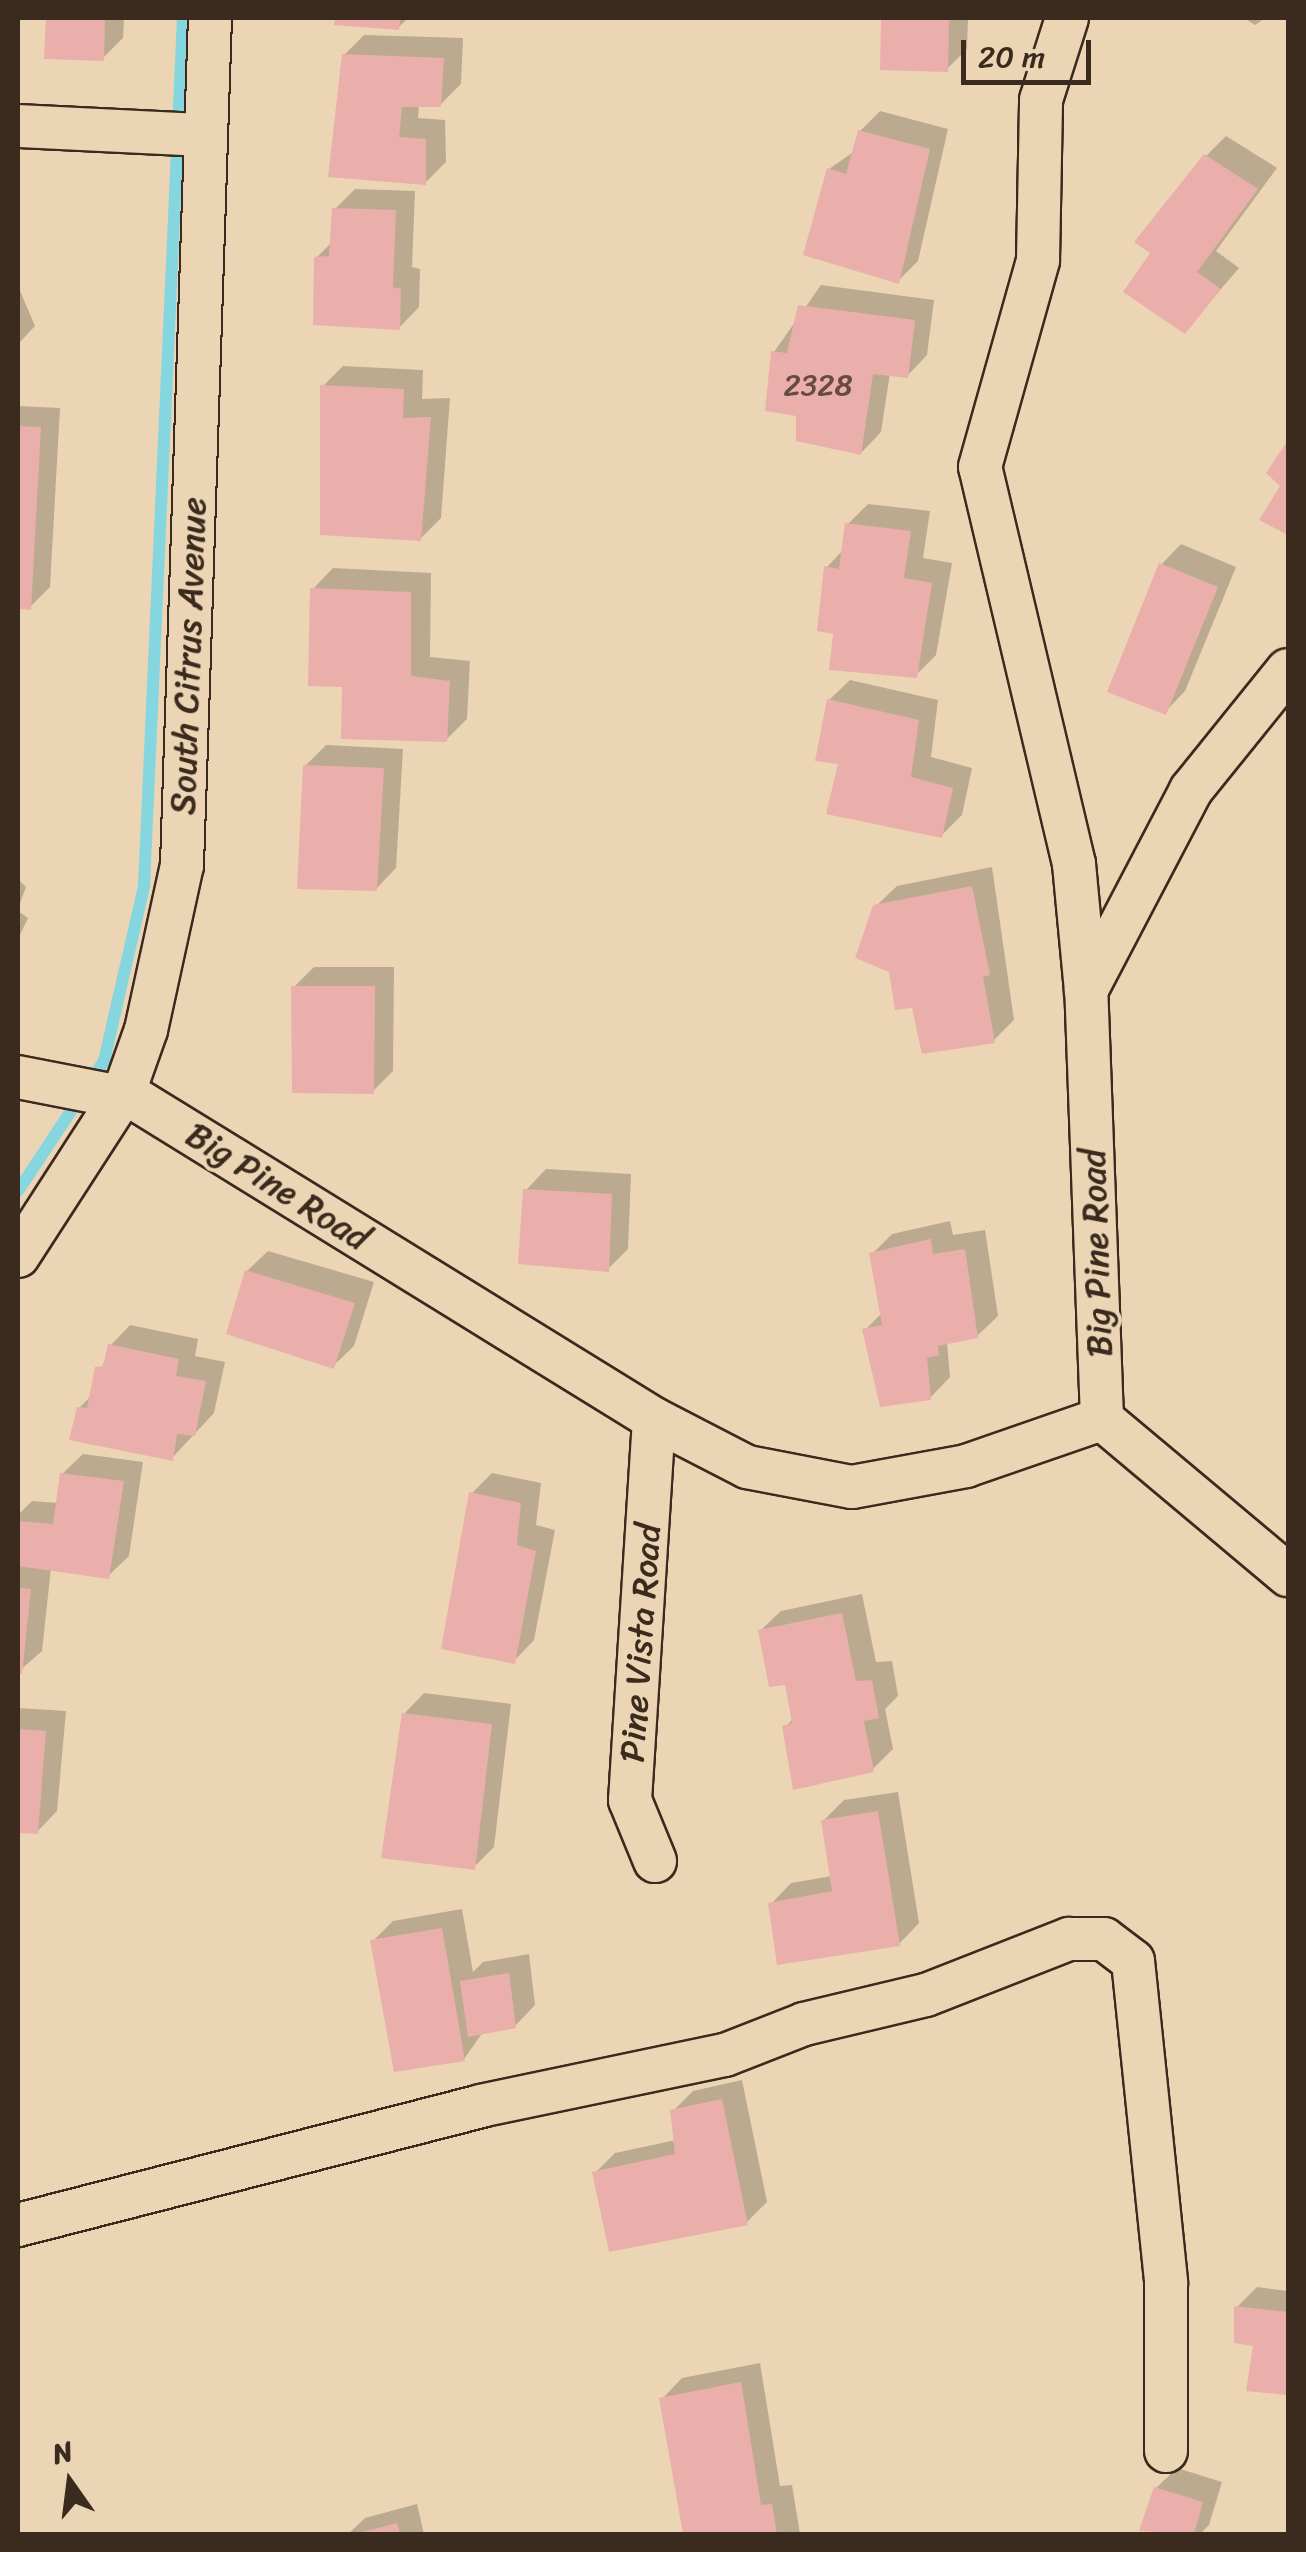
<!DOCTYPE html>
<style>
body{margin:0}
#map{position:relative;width:1306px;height:2552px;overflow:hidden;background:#ebd5b4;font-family:Sriracha,sans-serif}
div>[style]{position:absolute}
.shadow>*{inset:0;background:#0003}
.stream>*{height:12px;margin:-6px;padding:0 6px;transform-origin:6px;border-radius:6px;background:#85d6de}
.building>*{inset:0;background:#eaafab}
.roads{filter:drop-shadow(2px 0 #3b2a1e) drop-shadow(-2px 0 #3b2a1e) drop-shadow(0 2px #3b2a1e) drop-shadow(0 -2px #3b2a1e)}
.minor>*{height:42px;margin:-21px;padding:0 21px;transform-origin:21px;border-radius:21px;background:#ebd5b4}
span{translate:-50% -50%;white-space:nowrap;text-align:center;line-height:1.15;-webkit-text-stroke:8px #ebd5b4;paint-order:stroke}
.number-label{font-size:30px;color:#674b41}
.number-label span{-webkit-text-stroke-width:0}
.street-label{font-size:35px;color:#3b2a1e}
.frame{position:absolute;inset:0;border:20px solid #3b2a1e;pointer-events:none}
.north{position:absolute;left:20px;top:2432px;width:100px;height:100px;-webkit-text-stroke:8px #ebd5b4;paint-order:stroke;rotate:346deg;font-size:28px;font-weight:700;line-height:40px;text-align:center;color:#3b2a1e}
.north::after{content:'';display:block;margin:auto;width:35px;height:45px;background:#3b2a1e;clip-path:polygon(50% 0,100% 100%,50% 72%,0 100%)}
.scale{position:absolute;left:961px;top:40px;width:130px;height:45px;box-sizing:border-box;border:5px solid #3b2a1e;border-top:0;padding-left:12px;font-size:30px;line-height:35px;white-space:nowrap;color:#3b2a1e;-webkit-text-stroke:8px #ebd5b4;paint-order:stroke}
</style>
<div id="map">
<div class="shadow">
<div style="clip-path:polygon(48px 18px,124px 18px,123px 38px,103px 58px,46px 56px)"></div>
<div style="clip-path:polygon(337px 18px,408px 18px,398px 28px,337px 23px)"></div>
<div style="clip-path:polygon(884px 18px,968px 18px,967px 49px,947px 69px,882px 68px)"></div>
<div style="clip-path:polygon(1244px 18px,1265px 18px,1255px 25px)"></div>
<div style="clip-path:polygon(364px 35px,463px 38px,461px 84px,440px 105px,419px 105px,418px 118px,445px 120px,446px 162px,425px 183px,344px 55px)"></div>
<div style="clip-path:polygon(880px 111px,948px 129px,918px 261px,898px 281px,829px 169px,855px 151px,860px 131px)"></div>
<div style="clip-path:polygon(1226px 136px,1277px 168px,1216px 251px,1239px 268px,1185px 331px,1153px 253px,1206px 156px)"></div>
<div style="clip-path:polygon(355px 189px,415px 191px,412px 267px,420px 269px,419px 307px,399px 328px,316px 258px,333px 241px,335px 209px)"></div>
<div style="clip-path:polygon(821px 285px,934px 300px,927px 355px,907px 376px,890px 373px,881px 432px,861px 453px,798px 414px,774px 352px)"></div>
<div style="clip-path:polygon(18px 286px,35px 326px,18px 344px)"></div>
<div style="clip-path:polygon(343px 366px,423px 370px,422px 399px,450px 398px,441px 518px,420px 539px,323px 386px)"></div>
<div style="clip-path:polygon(18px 406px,60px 408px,50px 587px,30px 607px,18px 606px)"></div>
<div style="clip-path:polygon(868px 504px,930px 511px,923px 558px,952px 563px,936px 655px,916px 675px,835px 632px,827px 567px,844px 549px,848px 524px)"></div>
<div style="clip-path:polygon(1181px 544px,1236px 567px,1185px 691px,1165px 712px,1161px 565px)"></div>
<div style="clip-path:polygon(333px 568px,431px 573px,430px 657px,470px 661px,467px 719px,446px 740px,345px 684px,313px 589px)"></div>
<div style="clip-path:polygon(850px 680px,938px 700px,931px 757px,972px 768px,962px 815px,942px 835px,841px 762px,829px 700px)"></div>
<div style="clip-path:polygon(326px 745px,403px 749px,396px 868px,376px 889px,305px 766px)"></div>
<div style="clip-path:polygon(992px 867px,1014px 1020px,994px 1040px,914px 1006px,876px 906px,897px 886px)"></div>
<div style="clip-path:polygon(18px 879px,26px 887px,18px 909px)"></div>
<div style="clip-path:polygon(18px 911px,28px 918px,18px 939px)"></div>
<div style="clip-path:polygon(314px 967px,394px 967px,393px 1071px,373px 1091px,294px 987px)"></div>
<div style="clip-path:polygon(546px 1169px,631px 1174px,628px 1249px,608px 1269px,526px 1190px)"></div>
<div style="clip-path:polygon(950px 1221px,953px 1235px,985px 1230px,998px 1316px,977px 1336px,947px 1343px,950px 1377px,930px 1398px,865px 1330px,882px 1313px,872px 1254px,892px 1234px)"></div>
<div style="clip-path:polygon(268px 1251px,374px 1282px,354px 1346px,333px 1366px,247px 1271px)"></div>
<div style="clip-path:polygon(130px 1325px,198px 1339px,195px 1356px,225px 1362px,214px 1413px,172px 1458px,79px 1408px,92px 1395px,110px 1346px)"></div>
<div style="clip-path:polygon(83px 1454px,143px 1462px,129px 1556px,108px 1576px,51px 1568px,42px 1651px,18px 1672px,18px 1515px,32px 1501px,58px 1503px,62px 1474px)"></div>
<div style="clip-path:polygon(492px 1473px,541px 1483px,536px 1525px,555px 1530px,534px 1640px,514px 1661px,472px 1493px)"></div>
<div style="clip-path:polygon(862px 1594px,876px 1662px,892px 1661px,898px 1696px,885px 1709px,893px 1749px,872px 1770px,785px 1727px,794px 1718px,787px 1682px,760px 1631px,781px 1611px)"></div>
<div style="clip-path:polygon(424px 1693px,511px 1704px,494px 1847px,474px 1867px,404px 1714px)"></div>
<div style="clip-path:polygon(18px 1708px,66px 1711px,57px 1811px,37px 1832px,18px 1831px)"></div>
<div style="clip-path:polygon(898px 1792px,919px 1923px,899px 1944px,771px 1904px,791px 1883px,832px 1876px,823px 1821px,844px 1800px)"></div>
<div style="clip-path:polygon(462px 1909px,473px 1972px,483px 1962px,529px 1954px,535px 2005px,515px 2026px,483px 2032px,464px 2059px,373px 1941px,393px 1921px)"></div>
<div style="clip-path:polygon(742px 2080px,767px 2202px,747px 2222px,595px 2173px,615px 2153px,676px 2140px,673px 2111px,693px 2091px)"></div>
<div style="clip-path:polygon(1257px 2287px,1288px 2291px,1288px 2392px,1249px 2389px,1256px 2343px,1237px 2307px)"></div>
<div style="clip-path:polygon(760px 2363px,780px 2486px,792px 2485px,800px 2534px,689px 2534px,662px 2399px,682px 2378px)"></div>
<div style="clip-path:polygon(1177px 2468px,1222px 2482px,1209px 2525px,1200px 2534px,1143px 2530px,1156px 2488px)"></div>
<div style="clip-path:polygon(417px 2504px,424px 2534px,348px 2534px,365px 2518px)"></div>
</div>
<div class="stream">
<div style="left:18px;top:1191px;width:156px;rotate:-56.5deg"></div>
<div style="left:104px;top:1061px;width:180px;rotate:-77.1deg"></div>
<div style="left:144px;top:886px;width:869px;rotate:-87.43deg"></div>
</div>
<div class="building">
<div style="clip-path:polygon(46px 18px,105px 18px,104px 61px,44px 59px)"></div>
<div style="clip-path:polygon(335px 18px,400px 18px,399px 30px,334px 25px)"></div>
<div style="clip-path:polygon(881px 18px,949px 18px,948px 72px,880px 70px)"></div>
<div style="clip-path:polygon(342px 54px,444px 58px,441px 107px,402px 107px,399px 137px,426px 139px,426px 185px,328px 177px)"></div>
<div style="clip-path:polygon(858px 130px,930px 149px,899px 284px,803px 255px,827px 168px,846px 174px)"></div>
<div style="clip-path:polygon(1204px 154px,1258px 189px,1197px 272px,1221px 289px,1185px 334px,1123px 292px,1150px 253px,1134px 242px)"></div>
<div style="clip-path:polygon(332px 208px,396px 210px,393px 287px,401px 289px,400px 330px,313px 325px,314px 257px,329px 256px)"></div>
<div style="clip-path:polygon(798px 305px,915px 320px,908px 378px,873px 374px,861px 455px,796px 441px,796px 416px,765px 411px,771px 351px,787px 353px)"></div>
<div style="clip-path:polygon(320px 385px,404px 389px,403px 418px,431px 417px,421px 541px,320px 535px)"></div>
<div style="clip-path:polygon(18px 426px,41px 427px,31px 610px,18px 609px)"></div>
<div style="clip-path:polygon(1288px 440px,1288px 535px,1259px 520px,1280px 486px,1266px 473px)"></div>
<div style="clip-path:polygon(845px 523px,911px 531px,904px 578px,932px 583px,917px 678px,829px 670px,833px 634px,817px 631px,824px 566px,839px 569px)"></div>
<div style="clip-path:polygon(1159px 563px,1218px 587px,1166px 715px,1107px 692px)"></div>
<div style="clip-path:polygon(310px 588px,411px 592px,411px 676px,450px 681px,447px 742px,341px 739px,342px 687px,308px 686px)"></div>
<div style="clip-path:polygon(827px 699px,919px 720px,911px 777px,953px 788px,942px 838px,826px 814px,838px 764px,815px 761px)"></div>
<div style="clip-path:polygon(303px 765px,384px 768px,377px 891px,297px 889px)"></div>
<div style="clip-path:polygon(972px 886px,990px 975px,983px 977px,995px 1043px,922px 1054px,912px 1008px,895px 1010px,889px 972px,855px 958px,873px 905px)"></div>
<div style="clip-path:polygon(291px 986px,375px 986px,374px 1094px,292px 1093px)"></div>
<div style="clip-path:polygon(523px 1189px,612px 1194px,609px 1272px,518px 1264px)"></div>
<div style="clip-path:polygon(931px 1239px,933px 1254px,965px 1249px,978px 1338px,938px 1346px,939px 1355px,927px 1358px,931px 1400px,880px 1407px,862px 1329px,882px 1325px,869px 1253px)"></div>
<div style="clip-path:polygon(245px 1270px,355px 1303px,334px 1369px,226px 1334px)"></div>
<div style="clip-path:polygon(108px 1344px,179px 1359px,176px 1376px,206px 1381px,195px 1436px,177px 1434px,173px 1461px,69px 1440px,77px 1407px,87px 1408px,95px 1367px,103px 1366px)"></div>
<div style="clip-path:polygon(60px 1473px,124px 1481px,109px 1579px,18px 1566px,18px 1521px,53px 1524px)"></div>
<div style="clip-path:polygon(469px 1492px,521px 1503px,517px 1545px,536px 1551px,515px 1664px,441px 1649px)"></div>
<div style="clip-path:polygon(18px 1588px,31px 1589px,22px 1674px,18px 1674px)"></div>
<div style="clip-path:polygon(842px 1613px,856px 1681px,872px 1680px,879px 1718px,864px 1721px,874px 1772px,793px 1790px,782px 1726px,792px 1723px,785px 1685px,769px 1687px,758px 1630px)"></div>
<div style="clip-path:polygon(402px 1713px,492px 1724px,475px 1870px,381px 1858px)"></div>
<div style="clip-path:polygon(18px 1729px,46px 1731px,38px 1834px,18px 1833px)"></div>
<div style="clip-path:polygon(878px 1811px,900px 1946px,777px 1965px,768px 1903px,832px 1891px,821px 1820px)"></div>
<div style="clip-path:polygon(442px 1928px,465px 2061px,394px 2072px,370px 1940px)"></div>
<div style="clip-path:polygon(509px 1973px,516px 2028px,468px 2037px,460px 1981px)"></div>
<div style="clip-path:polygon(722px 2099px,748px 2225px,609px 2252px,592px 2172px,675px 2154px,670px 2110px)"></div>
<div style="clip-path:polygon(1234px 2306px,1288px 2312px,1288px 2395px,1246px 2391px,1253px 2346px,1234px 2343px)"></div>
<div style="clip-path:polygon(741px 2382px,761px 2505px,772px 2504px,777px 2534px,683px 2534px,659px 2398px)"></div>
<div style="clip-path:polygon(1154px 2487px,1203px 2502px,1194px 2534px,1139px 2531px)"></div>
<div style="clip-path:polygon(397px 2523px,400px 2534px,359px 2534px,359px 2533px)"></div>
</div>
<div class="roads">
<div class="minor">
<div style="left:18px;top:126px;width:186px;rotate:2.8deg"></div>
<div style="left:1086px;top:991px;width:227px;rotate:-62.4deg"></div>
<div style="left:1191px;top:790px;width:154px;rotate:-51.1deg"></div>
<div style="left:18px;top:1077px;width:105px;rotate:11deg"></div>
<div style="left:124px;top:1092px;width:623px;rotate:31.67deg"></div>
<div style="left:654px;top:1419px;width:105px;rotate:27.3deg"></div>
<div style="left:747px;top:1467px;width:107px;rotate:10.8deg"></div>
<div style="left:852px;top:1487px;width:116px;rotate:-10.4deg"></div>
<div style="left:966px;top:1466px;width:144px;rotate:-19.1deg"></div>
<div style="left:1102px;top:1419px;width:428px;rotate:-92.1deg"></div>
<div style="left:1086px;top:991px;width:128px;rotate:-95.4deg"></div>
<div style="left:1074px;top:864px;width:408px;rotate:-103.3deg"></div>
<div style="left:980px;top:467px;width:215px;rotate:-74.3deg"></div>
<div style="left:1038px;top:260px;width:160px;rotate:-88.9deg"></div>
<div style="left:1041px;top:100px;width:86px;rotate:-72.4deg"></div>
<div style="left:18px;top:1256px;width:195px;rotate:-57.1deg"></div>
<div style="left:124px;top:1092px;width:66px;rotate:-70.5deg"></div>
<div style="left:146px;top:1030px;width:169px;rotate:-77.7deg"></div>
<div style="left:182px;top:865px;width:847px;rotate:-88.11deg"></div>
<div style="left:654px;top:1419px;width:382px;rotate:93.6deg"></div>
<div style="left:630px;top:1800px;width:66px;rotate:67.7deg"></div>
<div style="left:1102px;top:1419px;width:243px;rotate:40deg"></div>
<div style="left:18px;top:2225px;width:477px;rotate:-14.4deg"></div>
<div style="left:480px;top:2106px;width:250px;rotate:-11.8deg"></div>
<div style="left:725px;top:2055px;width:85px;rotate:-21.4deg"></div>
<div style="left:804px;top:2024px;width:125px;rotate:-13.4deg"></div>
<div style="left:926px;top:1995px;width:154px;rotate:-21.4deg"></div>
<div style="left:1069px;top:1939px;width:35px"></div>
<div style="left:1104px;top:1939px;width:36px;rotate:37deg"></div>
<div style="left:1133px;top:1961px;width:324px;rotate:84.1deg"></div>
<div style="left:1166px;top:2283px;width:168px;rotate:90deg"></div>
</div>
</div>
<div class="number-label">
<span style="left:818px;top:385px">2328</span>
</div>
<div class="street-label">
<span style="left:188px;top:656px;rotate:-88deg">South Citrus Avenue</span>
<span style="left:278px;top:1186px;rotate:32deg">Big Pine Road</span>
<span style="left:1096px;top:1253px;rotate:-92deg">Big Pine Road</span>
<span style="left:640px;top:1643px;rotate:-86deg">Pine Vista Road</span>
</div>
<div class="frame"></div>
<div class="north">N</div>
<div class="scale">20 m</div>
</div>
